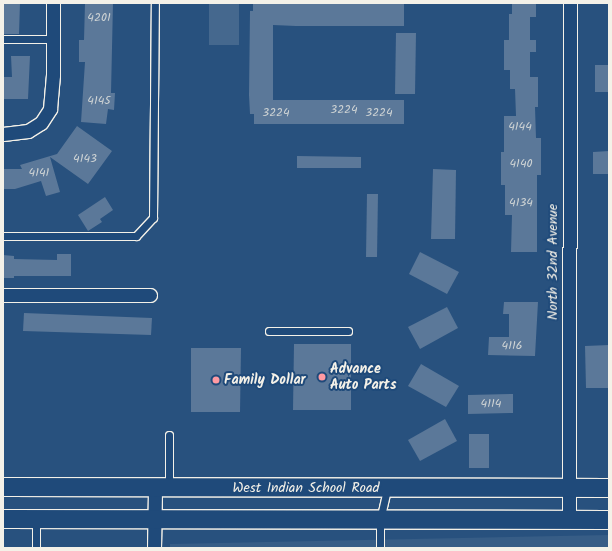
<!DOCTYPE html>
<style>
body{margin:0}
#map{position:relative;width:612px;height:551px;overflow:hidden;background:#28517e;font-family:Kalam,sans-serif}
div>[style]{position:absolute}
.built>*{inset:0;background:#375d86}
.green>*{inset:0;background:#45688e}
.building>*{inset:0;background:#5b7899}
.roads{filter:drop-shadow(1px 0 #f4f1e8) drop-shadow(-1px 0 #f4f1e8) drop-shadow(0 1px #f4f1e8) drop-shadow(0 -1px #f4f1e8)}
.lane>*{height:7px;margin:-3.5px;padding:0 3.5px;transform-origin:3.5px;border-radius:3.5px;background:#1f4a7a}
.street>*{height:13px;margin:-6.5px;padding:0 6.5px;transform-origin:6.5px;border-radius:6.5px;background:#1f4a7a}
.secondary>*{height:18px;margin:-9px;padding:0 9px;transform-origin:9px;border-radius:9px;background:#1f4a7a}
.dots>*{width:11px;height:11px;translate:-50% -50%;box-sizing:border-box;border:2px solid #1f4a7a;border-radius:50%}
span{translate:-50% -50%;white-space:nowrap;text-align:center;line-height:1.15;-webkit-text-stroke:4px #1f4a7a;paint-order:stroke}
.number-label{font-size:12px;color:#ced3d4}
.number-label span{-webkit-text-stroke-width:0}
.street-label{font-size:14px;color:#f4f1e8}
.poi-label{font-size:14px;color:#f4f1e8;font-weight:700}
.left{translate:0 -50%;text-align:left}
.frame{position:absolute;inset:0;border:4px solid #f4f1e8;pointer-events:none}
</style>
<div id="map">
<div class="built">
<div style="clip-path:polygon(609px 535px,609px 548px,170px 548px,170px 544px)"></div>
</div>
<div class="green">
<div style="clip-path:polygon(209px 3px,239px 3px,239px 45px,209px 45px)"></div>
</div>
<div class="building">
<div style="clip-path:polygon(3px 3px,20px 3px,19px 34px,3px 34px)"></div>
<div style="clip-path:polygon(85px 3px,113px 3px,111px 93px,115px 93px,114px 110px,108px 109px,106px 124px,81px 122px,85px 62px,79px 62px,79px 40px,84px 40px)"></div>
<div style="clip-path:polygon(253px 3px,404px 3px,404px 26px,296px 26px,273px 25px,273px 100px,404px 100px,404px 124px,254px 124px,254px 114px,250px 114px,249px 95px,250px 11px,253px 11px)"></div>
<div style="clip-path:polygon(512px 3px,536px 3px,536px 17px,530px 17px,530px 40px,536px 40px,536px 52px,530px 52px,530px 77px,538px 77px,538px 107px,535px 107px,536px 138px,541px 138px,541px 175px,537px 175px,537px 252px,511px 252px,512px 215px,505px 215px,505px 185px,501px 185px,501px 152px,504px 152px,504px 116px,516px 116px,515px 89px,510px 89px,510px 70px,504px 70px,504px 40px,509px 40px,509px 14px,512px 14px)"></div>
<div style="clip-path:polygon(396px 33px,416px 33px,415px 94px,395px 94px)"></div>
<div style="clip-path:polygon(11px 56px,30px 56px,28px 99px,3px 99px,3px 77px,12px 77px)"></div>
<div style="clip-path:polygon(595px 65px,609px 65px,609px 92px,595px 92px)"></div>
<div style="clip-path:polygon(77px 126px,112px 151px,88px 184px,50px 157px,60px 192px,46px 196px,41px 181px,15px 189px,3px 189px,3px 169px,22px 169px,20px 165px,57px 154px)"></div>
<div style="clip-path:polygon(609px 151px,609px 174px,593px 174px,593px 152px)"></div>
<div style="clip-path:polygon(297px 156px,361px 157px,361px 168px,297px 168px)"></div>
<div style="clip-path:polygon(433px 169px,456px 170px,455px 239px,431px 239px)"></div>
<div style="clip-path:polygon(367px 194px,378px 194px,377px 257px,366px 257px)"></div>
<div style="clip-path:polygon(105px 197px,113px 210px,100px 219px,102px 222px,88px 231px,78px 215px)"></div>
<div style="clip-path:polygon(420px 252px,459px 272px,447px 294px,409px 274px)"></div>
<div style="clip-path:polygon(57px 254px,71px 254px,71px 276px,14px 276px,14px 278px,3px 278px,3px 255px,14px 256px,14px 259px,57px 260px)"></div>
<div style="clip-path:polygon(504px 302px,538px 302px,535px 356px,488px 355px,489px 337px,509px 337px,509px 314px,503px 314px)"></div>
<div style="clip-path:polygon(447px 307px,458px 328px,420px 349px,408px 327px)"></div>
<div style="clip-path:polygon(24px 313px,152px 318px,151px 335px,23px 331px)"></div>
<div style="clip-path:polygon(294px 344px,351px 344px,351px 410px,293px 410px)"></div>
<div style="clip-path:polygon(609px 345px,609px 388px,586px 388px,585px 346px)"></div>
<div style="clip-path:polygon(191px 348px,241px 348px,240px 412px,191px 412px)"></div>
<div style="clip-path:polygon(421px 364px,459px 386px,446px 407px,408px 386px)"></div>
<div style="clip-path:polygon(513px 394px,513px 413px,468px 414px,468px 395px)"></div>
<div style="clip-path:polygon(445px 419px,457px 441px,420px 461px,408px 440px)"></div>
<div style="clip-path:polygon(469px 434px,489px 434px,489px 468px,469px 468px)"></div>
</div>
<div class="roads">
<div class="lane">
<div style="left:3px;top:39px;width:50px"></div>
<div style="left:3px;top:236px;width:133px"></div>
<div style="left:136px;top:236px;width:25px;rotate:-47deg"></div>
<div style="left:153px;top:218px;width:215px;rotate:-89.5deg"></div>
<div style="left:269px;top:331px;width:79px"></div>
<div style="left:169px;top:435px;width:52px;rotate:90deg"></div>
<div style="left:36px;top:548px;width:28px;rotate:-90deg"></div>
<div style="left:380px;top:548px;width:28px;rotate:-90deg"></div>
<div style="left:380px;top:520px;width:32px;rotate:-77deg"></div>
</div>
<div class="street">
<div style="left:3px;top:134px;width:25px;rotate:-7deg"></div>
<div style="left:28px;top:131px;width:15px;rotate:-32deg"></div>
<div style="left:41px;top:123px;width:17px;rotate:-57deg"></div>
<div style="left:50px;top:109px;width:34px;rotate:-85deg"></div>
<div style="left:53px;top:75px;width:72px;rotate:-90deg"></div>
<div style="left:3px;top:295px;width:147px"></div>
<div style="left:569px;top:520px;width:517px;rotate:-89.89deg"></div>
<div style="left:154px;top:548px;width:60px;rotate:-89deg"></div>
</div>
<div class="secondary">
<div style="left:3px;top:487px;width:606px;rotate:0.09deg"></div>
<div style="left:3px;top:519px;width:606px;rotate:0.09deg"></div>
</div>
</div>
<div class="dots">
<div style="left:322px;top:377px;background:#ff9aa2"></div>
<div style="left:216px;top:380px;background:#ff9aa2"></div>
</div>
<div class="number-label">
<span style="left:99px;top:18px">4201</span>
<span style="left:99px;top:101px">4145</span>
<span style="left:344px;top:110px">3224</span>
<span style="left:276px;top:113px">3224</span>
<span style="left:379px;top:113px">3224</span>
<span style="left:520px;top:127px">4144</span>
<span style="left:85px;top:159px">4143</span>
<span style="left:521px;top:164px">4140</span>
<span style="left:39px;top:173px">4141</span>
<span style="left:521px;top:203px">4134</span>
<span style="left:512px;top:346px">4116</span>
<span style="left:491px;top:404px">4114</span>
</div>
<div class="street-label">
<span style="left:553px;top:262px;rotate:-90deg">North 32nd Avenue</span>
<span style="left:306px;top:488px">West Indian School Road</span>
</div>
<div class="poi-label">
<span class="left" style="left:330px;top:377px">Advance<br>Auto Parts</span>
<span class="left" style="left:224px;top:380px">Family Dollar</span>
</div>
<div class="frame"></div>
</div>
